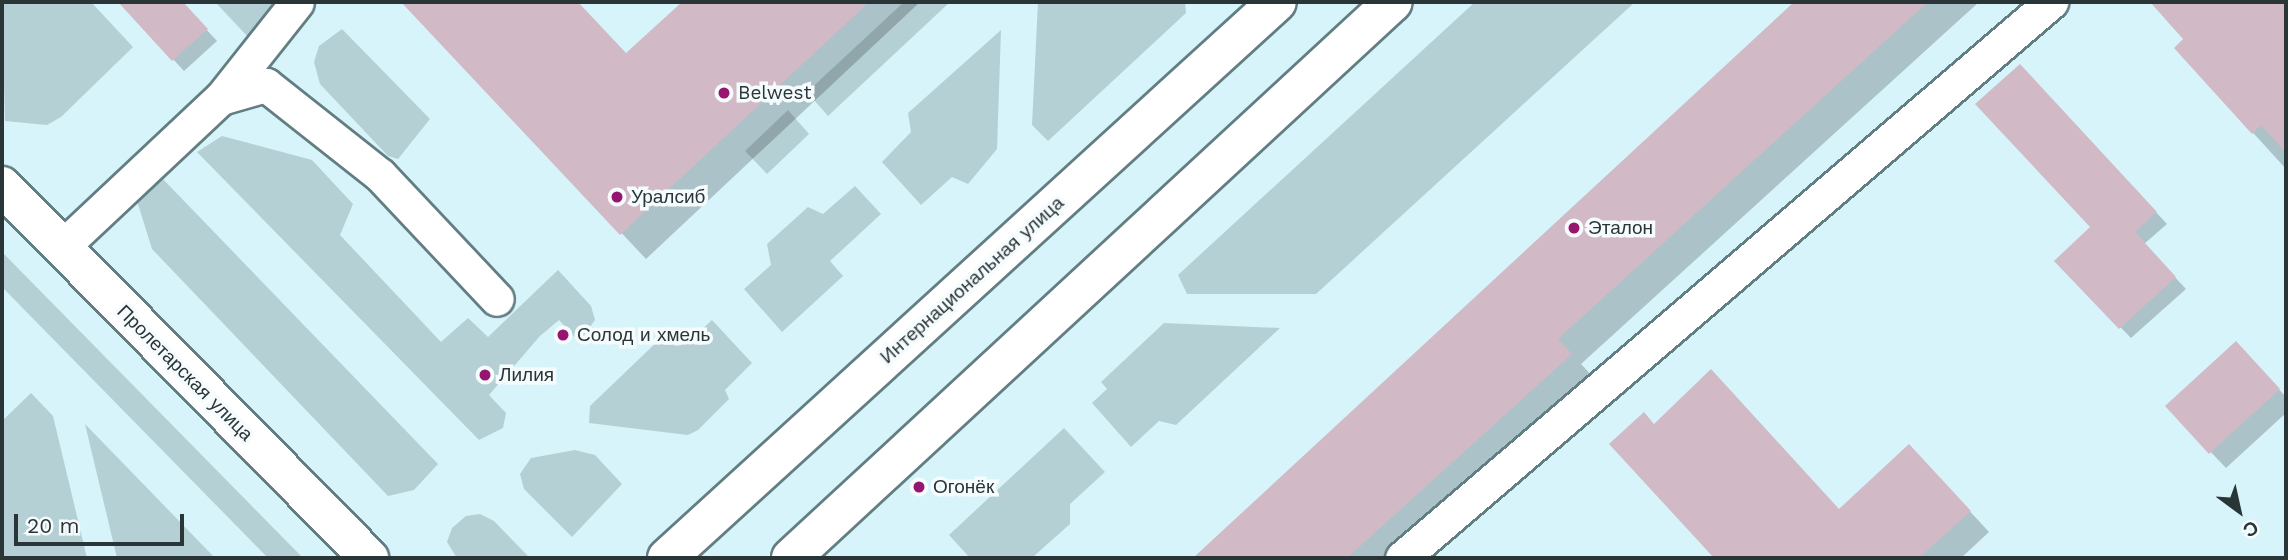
<!DOCTYPE html>
<meta charset="utf-8">
<style>
body{margin:0}
#map{position:relative;width:2288px;height:560px;overflow:hidden;background:#d6f4fa;font-family:"Work Sans",sans-serif}
div>[style]{position:absolute}
.green>*{inset:0;background:#b5d0d5}
.shadow>*{inset:0;background:#0003}
.building>*{inset:0;background:#d1b9c6}
.roads{filter:drop-shadow(2px 0 #637e83) drop-shadow(-2px 0 #637e83) drop-shadow(0 2px #637e83) drop-shadow(0 -2px #637e83)}
.service>*{height:33px;margin:-16.5px;padding:0 16.5px;transform-origin:16.5px;border-radius:16.5px;background:#fff}
.secondary>*{height:38px;margin:-19px;padding:0 19px;transform-origin:19px;border-radius:19px;background:#fff}
.primary>*{height:38px;margin:-19px;padding:0 19px;transform-origin:19px;border-radius:19px;background:#fff}
.dots>*{width:19px;height:19px;translate:-50% -50%;box-sizing:border-box;border:4px solid #f6fcfd;border-radius:50%}
span{translate:-50% -50%;white-space:nowrap;text-align:center;line-height:1.15;-webkit-text-stroke:7px #f6fcfd;paint-order:stroke}
.poi-label{font-size:19px;color:#2a3538}
.left{translate:0 -50%;text-align:left}
.street-label{font-size:19px;color:#2a3538}
.frame{position:absolute;inset:0;border:4px solid #2a3538;pointer-events:none}
.north{position:absolute;left:2204px;top:476px;width:70px;height:70px;-webkit-text-stroke:5px #f6fcfd;paint-order:stroke;rotate:147deg;font-size:19px;font-weight:700;line-height:28px;text-align:center;color:#2a3538}
.north::after{content:'';display:block;margin:auto;width:24px;height:32px;background:#2a3538;clip-path:polygon(50% 0,100% 100%,50% 72%,0 100%)}
.scale{position:absolute;left:14px;top:514px;width:170px;height:32px;box-sizing:border-box;border:4px solid #2a3538;border-top:0;padding-left:9px;font-size:21px;line-height:24px;white-space:nowrap;color:#2a3538;-webkit-text-stroke:5px #f6fcfd;paint-order:stroke}
</style>
<div id="map">
<div class="green">
<div style="clip-path:polygon(2px 2px,91px 2px,133px 47px,61px 117px,47px 125px,5px 121px)"></div>
<div style="clip-path:polygon(215px 2px,275px 2px,250px 39px)"></div>
<div style="clip-path:polygon(904px 2px,950px 2px,828px 116px,807px 92px)"></div>
<div style="clip-path:polygon(1038px 2px,1185px 2px,1186px 13px,1048px 141px,1032px 125px)"></div>
<div style="clip-path:polygon(1475px 2px,1635px 2px,1316px 294px,1187px 294px,1178px 275px)"></div>
<div style="clip-path:polygon(342px 29px,430px 119px,398px 159px,388px 156px,320px 84px,314px 62px,319px 46px)"></div>
<div style="clip-path:polygon(1001px 30px,997px 149px,968px 184px,952px 177px,921px 205px,882px 162px,911px 132px,908px 113px)"></div>
<div style="clip-path:polygon(788px 110px,809px 134px,767px 174px,745px 151px)"></div>
<div style="clip-path:polygon(222px 136px,312px 160px,353px 204px,340px 235px,441px 342px,468px 318px,488px 337px,558px 270px,591px 306px,595px 320px,579px 342px,559px 320px,540px 336px,489px 395px,506px 413px,503px 428px,479px 440px,197px 152px)"></div>
<div style="clip-path:polygon(159px 175px,438px 464px,414px 490px,388px 496px,152px 249px,137px 201px)"></div>
<div style="clip-path:polygon(855px 186px,881px 214px,830px 261px,843px 276px,782px 332px,744px 289px,771px 265px,767px 244px,808px 207px,823px 214px)"></div>
<div style="clip-path:polygon(2px 252px,303px 558px,268px 558px,2px 287px)"></div>
<div style="clip-path:polygon(712px 320px,752px 363px,725px 390px,729px 399px,698px 430px,688px 435px,589px 423px,590px 406px,662px 337px,676px 346px,686px 344px)"></div>
<div style="clip-path:polygon(1164px 323px,1280px 328px,1176px 425px,1159px 421px,1131px 447px,1092px 403px,1107px 389px,1101px 382px)"></div>
<div style="clip-path:polygon(31px 393px,53px 416px,87px 558px,2px 558px,2px 421px)"></div>
<div style="clip-path:polygon(85px 424px,215px 558px,117px 558px)"></div>
<div style="clip-path:polygon(1064px 428px,1105px 472px,1070px 504px,1070px 524px,1034px 556px,970px 558px,949px 535px)"></div>
<div style="clip-path:polygon(575px 450px,595px 455px,622px 484px,572px 537px,524px 489px,520px 474px,531px 458px)"></div>
<div style="clip-path:polygon(480px 514px,494px 521px,530px 558px,457px 558px,447px 542px,452px 528px,466px 516px)"></div>
</div>
<div class="shadow">
<div style="clip-path:polygon(181px 2px,217px 41px,184px 71px,121px 3px)"></div>
<div style="clip-path:polygon(404px 2px,577px 2px,627px 55px,684px 2px,920px 2px,646px 259px)"></div>
<div style="clip-path:polygon(1799px 2px,1979px 2px,1581px 364px,1595px 379px,1398px 558px,1195px 558px)"></div>
<div style="clip-path:polygon(2177px 2px,2286px 2px,2286px 169px,2176px 48px,2186px 39px,2163px 14px)"></div>
<div style="clip-path:polygon(2030px 77px,2167px 224px,2144px 244px,2186px 289px,2131px 338px,2056px 261px,2093px 227px)"></div>
<div style="clip-path:polygon(2251px 359px,2286px 397px,2286px 413px,2226px 468px,2167px 406px)"></div>
<div style="clip-path:polygon(1655px 426px,1840px 511px,1929px 467px,1989px 532px,1961px 558px,1717px 558px,1612px 444px)"></div>
</div>
<div class="building">
<div style="clip-path:polygon(118px 2px,183px 2px,208px 29px,172px 61px)"></div>
<div style="clip-path:polygon(401px 2px,578px 2px,626px 53px,682px 2px,869px 2px,620px 235px)"></div>
<div style="clip-path:polygon(1794px 2px,1928px 2px,1558px 339px,1572px 354px,1347px 558px,1193px 558px)"></div>
<div style="clip-path:polygon(2150px 2px,2286px 2px,2286px 153px,2261px 125px,2252px 134px,2174px 48px,2183px 39px)"></div>
<div style="clip-path:polygon(2020px 64px,2157px 212px,2135px 232px,2176px 277px,2119px 329px,2054px 261px,2090px 227px,1975px 104px)"></div>
<div style="clip-path:polygon(2236px 341px,2280px 389px,2209px 454px,2165px 406px)"></div>
<div style="clip-path:polygon(1711px 369px,1839px 509px,1909px 444px,1971px 511px,1919px 558px,1714px 558px,1609px 444px,1644px 412px,1654px 424px)"></div>
</div>
<div class="roads">
<div class="service">
<div style="left:221px;top:98px;width:122px;rotate:-51.6deg"></div>
<div style="left:61px;top:248px;width:219px;rotate:-43.2deg"></div>
<div style="left:221px;top:98px;width:47px;rotate:-16.1deg"></div>
<div style="left:266px;top:85px;width:145px;rotate:38.3deg"></div>
<div style="left:380px;top:175px;width:170px;rotate:46.7deg"></div>
<div style="left:1402px;top:558px;width:855px;rotate:-40.59deg"></div>
</div>
<div class="secondary">
<div style="left:667px;top:558px;width:825px;rotate:-42.35deg"></div>
<div style="left:791px;top:558px;width:819px;rotate:-42.73deg"></div>
</div>
<div class="primary">
<div style="left:2px;top:186px;width:523px;rotate:45.39deg"></div>
</div>
</div>
<div class="dots">
<div style="left:724px;top:93px;background:#96166f"></div>
<div style="left:617px;top:197px;background:#96166f"></div>
<div style="left:1574px;top:228px;background:#96166f"></div>
<div style="left:563px;top:335px;background:#96166f"></div>
<div style="left:485px;top:375px;background:#96166f"></div>
<div style="left:919px;top:487px;background:#96166f"></div>
</div>
<div class="poi-label">
<span class="left" style="left:738px;top:93px">Belwest</span>
<span class="left" style="left:631px;top:197px">Уралсиб</span>
<span class="left" style="left:1588px;top:228px">Эталон</span>
<span class="left" style="left:577px;top:335px">Солод и хмель</span>
<span class="left" style="left:499px;top:375px">Лилия</span>
<span class="left" style="left:933px;top:487px">Огонёк</span>
</div>
<div class="street-label">
<span style="left:972px;top:280px;rotate:-42deg">Интернациональная улица</span>
<span style="left:185px;top:373px;rotate:45deg">Пролетарская улица</span>
</div>
<div class="frame"></div>
<div class="north">С</div>
<div class="scale">20 m</div>
</div>
